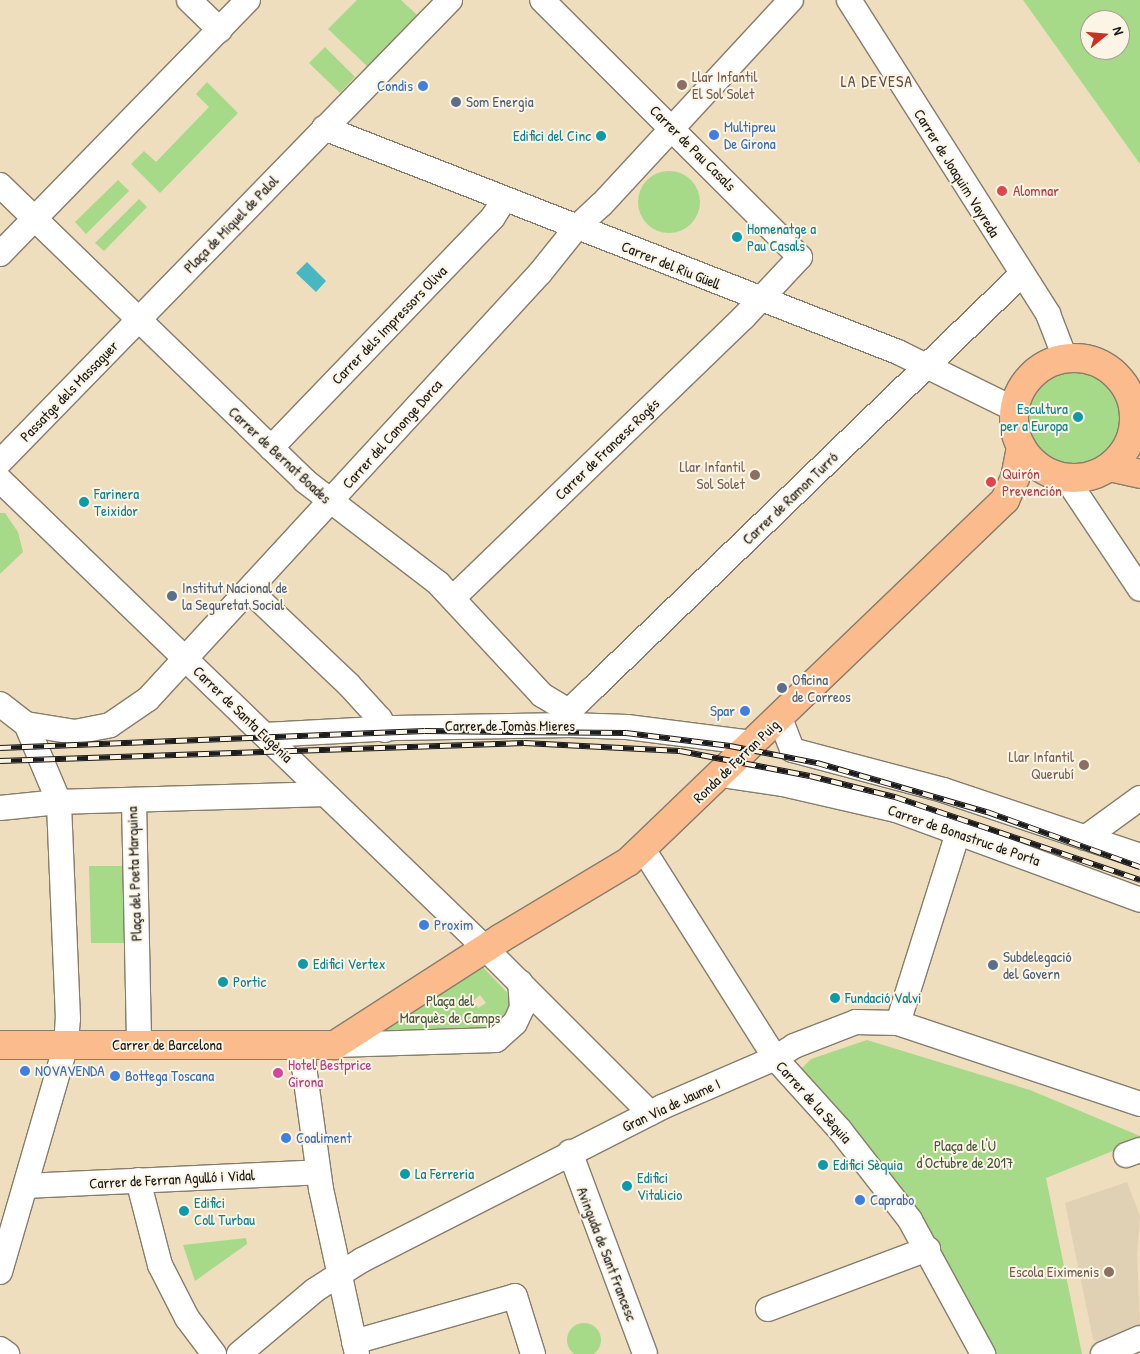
<!DOCTYPE html>
<meta charset="utf-8">
<style>
body{margin:0}
#map{position:relative;width:1140px;height:1354px;overflow:hidden;background:#efdebd;font-family:"Patrick Hand",sans-serif}
div>[style]{position:absolute}
.built>*{inset:0;background:#e0d1b4}
.green>*{inset:0;background:#a6d988}
.round{border-radius:50%}
.water>*{inset:0;background:#48b7bf}
.roads{filter:drop-shadow(1px 0 #867d6c) drop-shadow(-1px 0 #867d6c) drop-shadow(0 1px #867d6c) drop-shadow(0 -1px #867d6c)}
.minor>*{height:24px;margin:-12px;padding:0 12px;transform-origin:12px;border-radius:12px;background:#fff}
.major>*{height:28px;margin:-14px;padding:0 14px;transform-origin:14px;border-radius:14px;background:#fbbb8c}
.major>.ring{margin:-14px;padding:0;box-sizing:content-box;background:none;border:28px solid #fbbb8c;border-radius:50%}
.rail>*{height:5.5px;margin-top:-2.75px;transform-origin:0;background:repeating-linear-gradient(90deg,#fcf5e5 0 11px,#1c1c1c 0 22px);box-sizing:border-box;border-block:1px solid #1c1c1c}
.dots>*{width:14px;height:14px;translate:-50% -50%;box-sizing:border-box;border:2px solid #fcf5e5;border-radius:50%}
span{translate:-50% -50%;white-space:nowrap;text-align:center;line-height:1.15;-webkit-text-stroke:4px #fcf5e5;paint-order:stroke}
.education-label{font-size:15px;color:#785e54}
.left{translate:0 -50%;text-align:left}
.right{translate:-100% -50%;text-align:right}
.shop-label{font-size:15px;color:#366cbe}
.service-label{font-size:15px;color:#4e5e75}
.culture-label{font-size:15px;color:#0d838f}
.street-label{font-size:15px;color:#1c1c1c}
.health-label{font-size:15px;color:#be3a42}
.park-label{font-size:15px;color:#45553c}
.hotel-label{font-size:15px;color:#b23c85}
.neighbourhood-label{font-size:16px;color:#605147;letter-spacing:1px}
.north{position:absolute;left:1080px;top:10px;width:50px;height:50px;box-sizing:border-box;background:#fcf5e5;border:1px solid #a29e95;border-radius:50%;rotate:73deg;font-size:14px;font-weight:700;line-height:20px;text-align:center;color:#1c1c1c}
.north::after{content:'';display:block;margin:auto;width:18px;height:22px;background:#c8321e;clip-path:polygon(50% 0,100% 100%,50% 72%,0 100%)}
</style>
<div id="map">
<div class="built">
<div style="clip-path:polygon(1127px 1182px,1140px 1216px,1137px 1255px,1140px 1325px,1097px 1342px,1093px 1339px,1065px 1203px)"></div>
</div>
<div class="green">
<div style="clip-path:polygon(357px 0,401px 0,417px 15px,368px 67px,328px 29px)"></div>
<div style="clip-path:polygon(evenodd,1023px 0,1140px 0,1140px 164px,1023px 0,1090px 20px,1120px 20px,1120px 50px,1090px 50px,1090px 20px)"></div>
<div style="clip-path:polygon(325px 47px,355px 77px,340px 93px,309px 63px)"></div>
<div style="clip-path:polygon(207px 82px,238px 113px,160px 193px,131px 164px,144px 151px,156px 162px,209px 107px,196px 94px)"></div>
<div class="round" style="left:638px;top:171px;width:62px;height:62px"></div>
<div style="clip-path:polygon(118px 180px,129px 191px,86px 234px,75px 222px)"></div>
<div style="clip-path:polygon(139px 199px,147px 207px,104px 251px,95px 243px)"></div>
<div class="round" style="left:1023px;top:367px;width:102px;height:102px"></div>
<div style="clip-path:polygon(0 513px,5px 513px,18px 532px,23px 552px,0 574px)"></div>
<div style="clip-path:polygon(89px 866px,126px 866px,127px 943px,91px 943px)"></div>
<div style="clip-path:polygon(evenodd,480px 964px,516px 1002px,497px 1031px,367px 1032px,480px 964px,480px 995px,486px 1003px,478px 1008px,473px 1001px,480px 995px)"></div>
<div style="clip-path:polygon(867px 1040px,1030px 1090px,1140px 1136px,1140px 1140px,1046px 1178px,1082px 1354px,995px 1354px,924px 1233px,800px 1070px,811px 1059px)"></div>
<div style="clip-path:polygon(246px 1238px,247px 1244px,195px 1281px,183px 1245px)"></div>
<div class="round" style="left:567px;top:1323px;width:34px;height:34px"></div>
</div>
<div class="water">
<div style="clip-path:polygon(307px 262px,326px 281px,316px 292px,296px 273px)"></div>
</div>
<div class="roads">
<div class="minor">
<div style="left:189px;top:0;width:43px;rotate:44.1deg"></div>
<div style="left:849px;top:0;width:372px;rotate:57.6deg"></div>
<div style="left:1048px;top:314px;width:47px;rotate:68.9deg"></div>
<div style="left:324px;top:128px;width:616px;rotate:21.32deg"></div>
<div style="left:898px;top:352px;width:129px;rotate:26.2deg"></div>
<div style="left:0;top:185px;width:425px;rotate:44.1deg"></div>
<div style="left:305px;top:481px;width:168px;rotate:37.5deg"></div>
<div style="left:438px;top:583px;width:153px;rotate:47.1deg"></div>
<div style="left:542px;top:695px;width:31px;rotate:31deg"></div>
<div style="left:0;top:254px;width:355px;rotate:-45.7deg"></div>
<div style="left:271px;top:448px;width:320px;rotate:-46.1deg"></div>
<div style="left:493px;top:217px;width:20px;rotate:-57deg"></div>
<div style="left:0;top:462px;width:645px;rotate:-45.75deg"></div>
<div style="left:1066px;top:478px;width:133px;rotate:56.3deg"></div>
<div style="left:0;top:480px;width:675px;rotate:43.98deg"></div>
<div style="left:486px;top:949px;width:232px;rotate:45deg"></div>
<div style="left:249px;top:590px;width:138px;rotate:43.5deg"></div>
<div style="left:349px;top:685px;width:46px;rotate:47.6deg"></div>
<div style="left:380px;top:719px;width:12px;rotate:66deg"></div>
<div style="left:453px;top:598px;width:403px;rotate:-44deg"></div>
<div style="left:743px;top:318px;width:83px;rotate:-46.9deg"></div>
<div style="left:800px;top:257px;width:364px;rotate:-135.1deg"></div>
<div style="left:0;top:704px;width:33px;rotate:38deg"></div>
<div style="left:26px;top:724px;width:50px;rotate:9.3deg"></div>
<div style="left:75px;top:732px;width:36px;rotate:-11deg"></div>
<div style="left:110px;top:725px;width:46px;rotate:-34.4deg"></div>
<div style="left:148px;top:699px;width:579px;rotate:-47.38deg"></div>
<div style="left:540px;top:273px;width:58px;rotate:-51.3deg"></div>
<div style="left:576px;top:228px;width:35px;rotate:-43deg"></div>
<div style="left:602px;top:204px;width:278px;rotate:-47.2deg"></div>
<div style="left:780px;top:718px;width:34px;rotate:69deg"></div>
<div style="left:792px;top:750px;width:156px;rotate:14.8deg"></div>
<div style="left:943px;top:790px;width:208px;rotate:18.5deg"></div>
<div style="left:569px;top:725px;width:14px;rotate:-90deg"></div>
<div style="left:569px;top:711px;width:32px;rotate:-44deg"></div>
<div style="left:592px;top:689px;width:596px;rotate:-43.98deg"></div>
<div style="left:265px;top:735px;width:130px;rotate:-3.1deg"></div>
<div style="left:395px;top:728px;width:174px;rotate:-1deg"></div>
<div style="left:569px;top:725px;width:58px;rotate:2deg"></div>
<div style="left:627px;top:727px;width:128px;rotate:7.2deg"></div>
<div style="left:721px;top:775px;width:63px;rotate:8.3deg"></div>
<div style="left:783px;top:784px;width:116px;rotate:13deg"></div>
<div style="left:896px;top:810px;width:260px;rotate:20.2deg"></div>
<div style="left:134px;top:801px;width:244px;rotate:88.8deg"></div>
<div style="left:0;top:808px;width:59px;rotate:-5.8deg"></div>
<div style="left:59px;top:802px;width:265px;rotate:-1.7deg"></div>
<div style="left:1085px;top:838px;width:68px;rotate:-36deg"></div>
<div style="left:643px;top:849px;width:247px;rotate:57.7deg"></div>
<div style="left:775px;top:1058px;width:97px;rotate:47.9deg"></div>
<div style="left:840px;top:1130px;width:114px;rotate:52.1deg"></div>
<div style="left:910px;top:1220px;width:153px;rotate:61.4deg"></div>
<div style="left:898px;top:1023px;width:199px;rotate:-72.5deg"></div>
<div style="left:301px;top:1045px;width:145px;rotate:82.1deg"></div>
<div style="left:321px;top:1189px;width:169px;rotate:77.7deg"></div>
<div style="left:335px;top:1045px;width:161px;rotate:-1.8deg"></div>
<div style="left:496px;top:1040px;width:25px;rotate:-42deg"></div>
<div style="left:515px;top:1023px;width:17px;rotate:-65deg"></div>
<div style="left:522px;top:1008px;width:26px;rotate:-94deg"></div>
<div style="left:570px;top:1152px;width:215px;rotate:69.6deg"></div>
<div style="left:1126px;top:1155px;width:15px;rotate:-20deg"></div>
<div style="left:138px;top:1180px;width:88px;rotate:75.5deg"></div>
<div style="left:160px;top:1265px;width:59px;rotate:63deg"></div>
<div style="left:187px;top:1318px;width:45px;rotate:53.1deg"></div>
<div style="left:26px;top:1186px;width:292px;rotate:-2.7deg"></div>
<div style="left:0;top:1272px;width:236px;rotate:-73.8deg"></div>
<div style="left:66px;top:1045px;width:26px;rotate:-86deg"></div>
<div style="left:68px;top:1019px;width:217px;rotate:-92.4deg"></div>
<div style="left:59px;top:802px;width:85px;rotate:-112.9deg"></div>
<div style="left:768px;top:1309px;width:171px;rotate:-20.6deg"></div>
<div style="left:354px;top:1342px;width:167px;rotate:-15.9deg"></div>
<div style="left:515px;top:1296px;width:61px;rotate:72.8deg"></div>
<div style="left:0;top:1349px;width:9px;rotate:36deg"></div>
<div style="left:239px;top:1354px;width:99px;rotate:-40.1deg"></div>
<div style="left:315px;top:1290px;width:56px;rotate:-32.6deg"></div>
<div style="left:362px;top:1260px;width:337px;rotate:-27deg"></div>
<div style="left:662px;top:1107px;width:123px;rotate:-23.4deg"></div>
<div style="left:775px;top:1058px;width:22px;rotate:-32deg"></div>
<div style="left:794px;top:1046px;width:66px;rotate:-21.2deg"></div>
<div style="left:856px;top:1022px;width:42px;rotate:1.4deg"></div>
<div style="left:898px;top:1023px;width:255px;rotate:18.5deg"></div>
<div style="left:1103px;top:1354px;width:40px;rotate:-23.4deg"></div>
</div>
<div class="major">
<div class="ring" style="left:1014px;top:358px;width:92px;height:92px"></div>
<div style="left:1110px;top:467px;width:31px;rotate:13deg"></div>
<div style="left:0;top:1045px;width:335px"></div>
<div style="left:335px;top:1045px;width:197px;rotate:-32.8deg"></div>
<div style="left:501px;top:938px;width:148px;rotate:-30.9deg"></div>
<div style="left:628px;top:862px;width:523px;rotate:-43.84deg"></div>
<div style="left:1005px;top:500px;width:24px;rotate:-66deg"></div>
<div style="left:1015px;top:478px;width:32px;rotate:-79deg"></div>
</div>
</div>
<div class="rail">
<div style="left:0;top:748px;width:425px;rotate:-2.3deg"></div>
<div style="left:425px;top:731px;width:201px;rotate:0.6deg"></div>
<div style="left:626px;top:733px;width:105px;rotate:7.1deg"></div>
<div style="left:730px;top:746px;width:89px;rotate:11.1deg"></div>
<div style="left:817px;top:763px;width:177px;rotate:16.1deg"></div>
<div style="left:987px;top:812px;width:163px;rotate:19.8deg"></div>
<div style="left:0;top:761px;width:524px;rotate:-1.97deg"></div>
<div style="left:524px;top:743px;width:156px;rotate:2.9deg"></div>
<div style="left:680px;top:751px;width:132px;rotate:10.9deg"></div>
<div style="left:810px;top:776px;width:88px;rotate:13.9deg"></div>
<div style="left:895px;top:797px;width:259px;rotate:18.7deg"></div>
</div>
<div class="dots">
<div style="left:682px;top:85px;background:#8d6e63"></div>
<div style="left:423px;top:86px;background:#3f7fe0"></div>
<div style="left:456px;top:102px;background:#5c6f8a"></div>
<div style="left:714px;top:135px;background:#3f7fe0"></div>
<div style="left:601px;top:136px;background:#0f9aa8"></div>
<div style="left:1002px;top:191px;background:#e0444e"></div>
<div style="left:737px;top:237px;background:#0f9aa8"></div>
<div style="left:1078px;top:417px;background:#0f9aa8"></div>
<div style="left:755px;top:475px;background:#8d6e63"></div>
<div style="left:991px;top:482px;background:#e0444e"></div>
<div style="left:84px;top:502px;background:#0f9aa8"></div>
<div style="left:172px;top:596px;background:#5c6f8a"></div>
<div style="left:782px;top:688px;background:#5c6f8a"></div>
<div style="left:745px;top:711px;background:#3f7fe0"></div>
<div style="left:1084px;top:765px;background:#8d6e63"></div>
<div style="left:424px;top:925px;background:#3f7fe0"></div>
<div style="left:303px;top:964px;background:#0f9aa8"></div>
<div style="left:993px;top:965px;background:#5c6f8a"></div>
<div style="left:223px;top:982px;background:#0f9aa8"></div>
<div style="left:835px;top:998px;background:#0f9aa8"></div>
<div style="left:25px;top:1071px;background:#3f7fe0"></div>
<div style="left:278px;top:1073px;background:#d1479c"></div>
<div style="left:115px;top:1076px;background:#3f7fe0"></div>
<div style="left:286px;top:1138px;background:#3f7fe0"></div>
<div style="left:823px;top:1165px;background:#0f9aa8"></div>
<div style="left:405px;top:1174px;background:#0f9aa8"></div>
<div style="left:627px;top:1186px;background:#0f9aa8"></div>
<div style="left:860px;top:1200px;background:#3f7fe0"></div>
<div style="left:184px;top:1211px;background:#0f9aa8"></div>
<div style="left:1109px;top:1272px;background:#8d6e63"></div>
</div>
<div class="education-label">
<span class="left" style="left:692px;top:85px">Llar Infantil<br>El Sol Solet</span>
<span class="right" style="left:745px;top:475px">Llar Infantil<br>Sol Solet</span>
<span class="right" style="left:1074px;top:765px">Llar Infantil<br>Querubí</span>
<span class="right" style="left:1099px;top:1272px">Escola Eiximenis</span>
</div>
<div class="shop-label">
<span class="right" style="left:413px;top:86px">Condis</span>
<span class="left" style="left:724px;top:135px">Multipreu<br>De Girona</span>
<span class="right" style="left:735px;top:711px">Spar</span>
<span class="left" style="left:434px;top:925px">Proxim</span>
<span class="left" style="left:35px;top:1071px">NOVAVENDA</span>
<span class="left" style="left:125px;top:1076px">Bottega Toscana</span>
<span class="left" style="left:296px;top:1138px">Coaliment</span>
<span class="left" style="left:870px;top:1200px">Caprabo</span>
</div>
<div class="service-label">
<span class="left" style="left:466px;top:102px">Som Energia</span>
<span class="left" style="left:182px;top:596px">Institut Nacional de<br>la Seguretat Social</span>
<span class="left" style="left:792px;top:688px">Oficina<br>de Correos</span>
<span class="left" style="left:1003px;top:965px">Subdelegació<br>del Govern</span>
</div>
<div class="culture-label">
<span class="right" style="left:591px;top:136px">Edifici del Cinc</span>
<span class="left" style="left:747px;top:237px">Homenatge a<br>Pau Casals</span>
<span class="right" style="left:1068px;top:417px">Escultura<br>per a Europa</span>
<span class="left" style="left:94px;top:502px">Farinera<br>Teixidor</span>
<span class="left" style="left:313px;top:964px">Edifici Vertex</span>
<span class="left" style="left:233px;top:982px">Portic</span>
<span class="left" style="left:845px;top:998px">Fundació Valvi</span>
<span class="left" style="left:833px;top:1165px">Edifici Sèquia</span>
<span class="left" style="left:415px;top:1174px">La Ferreria</span>
<span class="left" style="left:637px;top:1186px">Edifici<br>Vitalicio</span>
<span class="left" style="left:194px;top:1211px">Edifici<br>Coll Turbau</span>
</div>
<div class="street-label">
<span style="left:693px;top:148px;rotate:45deg">Carrer de Pau Casals</span>
<span style="left:957px;top:173px;rotate:58deg">Carrer de Joaquim Vayreda</span>
<span style="left:231px;top:224px;rotate:-46deg">Plaça de Miquel de Palol</span>
<span style="left:671px;top:265px;rotate:22deg">Carrer del Riu Güell</span>
<span style="left:389px;top:325px;rotate:-46deg">Carrer dels Impressors Oliva</span>
<span style="left:69px;top:391px;rotate:-46deg">Passatge dels Massaguer</span>
<span style="left:392px;top:434px;rotate:-48deg">Carrer del Canonge Dorca</span>
<span style="left:607px;top:449px;rotate:-44deg">Carrer de Francesc Rogés</span>
<span style="left:280px;top:455px;rotate:43deg">Carrer de Bernat Boades</span>
<span style="left:790px;top:498px;rotate:-44deg">Carrer de Ramon Turró</span>
<span style="left:243px;top:714px;rotate:44deg">Carrer de Santa Eugènia</span>
<span style="left:510px;top:726px">Carrer de Tomàs Mieres</span>
<span style="left:736px;top:761px;rotate:-44deg">Ronda de Ferran Puig</span>
<span style="left:964px;top:835px;rotate:19deg">Carrer de Bonastruc de Porta</span>
<span style="left:134px;top:874px;rotate:-92deg">Plaça del Poeta Marquina</span>
<span style="left:167px;top:1045px">Carrer de Barcelona</span>
<span style="left:814px;top:1102px;rotate:48deg">Carrer de la Sèquia</span>
<span style="left:671px;top:1105px;rotate:-25deg">Gran Via de Jaume I</span>
<span style="left:172px;top:1179px;rotate:-3deg">Carrer de Ferran Agulló i Vidal</span>
<span style="left:607px;top:1254px;rotate:69deg">Avinguda de Sant Francesc</span>
</div>
<div class="health-label">
<span class="left" style="left:1013px;top:191px">Alomnar</span>
<span class="left" style="left:1002px;top:482px">Quirón<br>Prevención</span>
</div>
<div class="park-label">
<span style="left:450px;top:1009px">Plaça del<br>Marquès de Camps</span>
<span style="left:965px;top:1154px">Plaça de l'U<br>d'Octubre de 2017</span>
</div>
<div class="hotel-label">
<span class="left" style="left:288px;top:1073px">Hotel Bestprice<br>Girona</span>
</div>
<div class="neighbourhood-label">
<span style="left:877px;top:81px">LA DEVESA</span>
</div>
<div class="north">N</div>
</div>
